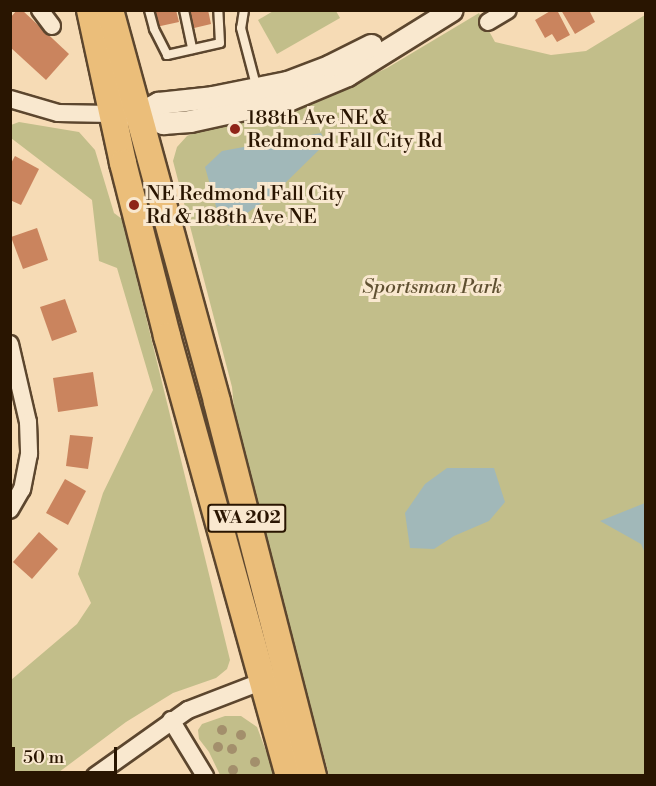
<!DOCTYPE html>
<style>
body{margin:0}
#map{position:relative;width:656px;height:786px;overflow:hidden;background:#f6dbb5;font-family:"Libre Bodoni",serif}
div>[style]{position:absolute}
.green>*{inset:0;background:#c2be8a}
.water>*{inset:0;background:#a1b8b9}
.building>*{inset:0;background:#ca845e}
.roads{filter:drop-shadow(2px 0 #5c462e) drop-shadow(-2px 0 #5c462e) drop-shadow(0 2px #5c462e) drop-shadow(0 -2px #5c462e)}
.service>*{height:8px;margin:-4px;padding:0 4px;transform-origin:4px;border-radius:4px;background:#f9e8cf}
.minor>*{height:16px;margin:-8px;padding:0 8px;transform-origin:8px;border-radius:8px;background:#f9e8cf}
.tertiary>*{height:21px;margin:-10.5px;padding:0 10.5px;transform-origin:10.5px;border-radius:10.5px;background:#f9e8cf}
.primary>*{height:26px;margin:-13px;padding:0 13px;transform-origin:13px;border-radius:13px;background:#ebbe7a}
.trees>*{width:10px;height:10px;margin:-5px;border-radius:50%;background:#a38f6c}
.dots>*{width:16px;height:16px;translate:-50% -50%;box-sizing:border-box;border:3px solid #f9e8cf;border-radius:50%}
span{translate:-50% -50%;white-space:nowrap;text-align:center;line-height:1.15;-webkit-text-stroke:6px #f9e8cf;paint-order:stroke}
.shield-label span{padding:2px 4px;background:#f9e8cf;border:2px solid;border-radius:4px;-webkit-text-stroke-width:0}
.shield-label{font-size:18px;color:#291501;font-weight:700}
.poi-label{font-size:20px;color:#291501}
.left{translate:0 -50%;text-align:left}
.park-label{font-size:20px;color:#5f5031;font-style:italic}
.frame{position:absolute;inset:0;border:12px solid #291501;pointer-events:none}
.scale{position:absolute;left:12px;top:747px;width:105px;height:27px;box-sizing:border-box;border:3px solid #291501;border-top:0;padding-left:8px;font-size:18px;line-height:21px;white-space:nowrap;color:#291501;-webkit-text-stroke:4px #f9e8cf;paint-order:stroke}
</style>
<div id="map">
<div class="green">
<div style="clip-path:polygon(275px 10px,336px 11px,340px 18px,277px 54px,258px 20px)"></div>
<div style="clip-path:polygon(479px 13px,495px 42px,551px 55px,586px 51px,645px 15px,645px 775px,329px 775px,236px 431px,232px 387px,173px 161px,177px 147px,187px 136px,201px 130px,298px 110px,387px 68px)"></div>
<div style="clip-path:polygon(19px 122px,79px 132px,95px 150px,114px 213px,122px 219px,230px 660px,227px 669px,216px 678px,173px 693px,126px 722px,55px 775px,11px 775px,11px 680px,77px 624px,91px 603px,78px 574px,103px 493px,153px 390px,117px 268px,99px 261px,92px 200px,11px 138px,11px 125px)"></div>
<div style="clip-path:polygon(225px 716px,241px 716px,257px 727px,275px 775px,220px 775px,209px 752px,199px 739px,198px 730px,202px 724px)"></div>
</div>
<div class="water">
<div style="clip-path:polygon(321px 133px,326px 143px,274px 194px,229px 226px,219px 217px,205px 167px,222px 151px)"></div>
<div style="clip-path:polygon(447px 468px,494px 468px,505px 502px,489px 521px,454px 536px,434px 549px,410px 548px,405px 513px,425px 484px)"></div>
<div style="clip-path:polygon(645px 503px,645px 553px,641px 544px,600px 521px)"></div>
</div>
<div class="building">
<div style="clip-path:polygon(17px 10px,22px 10px,69px 54px,46px 80px,10px 47px,10px 18px)"></div>
<div style="clip-path:polygon(153px 10px,176px 10px,179px 22px,156px 27px)"></div>
<div style="clip-path:polygon(186px 10px,208px 10px,211px 24px,190px 29px)"></div>
<div style="clip-path:polygon(552px 10px,557px 10px,570px 35px,557px 42px,552px 34px,545px 38px,535px 20px)"></div>
<div style="clip-path:polygon(561px 10px,589px 10px,595px 22px,575px 34px)"></div>
<div style="clip-path:polygon(15px 156px,39px 169px,21px 205px,10px 200px,10px 165px)"></div>
<div style="clip-path:polygon(37px 228px,48px 260px,23px 269px,11px 237px)"></div>
<div style="clip-path:polygon(65px 299px,77px 332px,52px 341px,40px 307px)"></div>
<div style="clip-path:polygon(93px 372px,98px 406px,58px 412px,53px 378px)"></div>
<div style="clip-path:polygon(70px 435px,93px 437px,88px 469px,66px 466px)"></div>
<div style="clip-path:polygon(65px 479px,86px 491px,68px 525px,46px 513px)"></div>
<div style="clip-path:polygon(39px 532px,58px 549px,32px 579px,13px 562px)"></div>
</div>
<div class="roads">
<div class="service">
<div style="left:149px;top:10px;width:20px;rotate:75deg"></div>
<div style="left:154px;top:29px;width:29px;rotate:63deg"></div>
<div style="left:167px;top:55px;width:54px;rotate:-12.8deg"></div>
<div style="left:220px;top:43px;width:33px;rotate:-93deg"></div>
<div style="left:184px;top:10px;width:40px;rotate:78deg"></div>
<div style="left:244px;top:10px;width:18px;rotate:99deg"></div>
<div style="left:241px;top:28px;width:63px;rotate:75.3deg"></div>
</div>
<div class="minor">
<div style="left:40px;top:10px;width:20px;rotate:53deg"></div>
<div style="left:488px;top:22px;width:23px;rotate:-31deg"></div>
<div style="left:10px;top:99px;width:50px;rotate:16.3deg"></div>
<div style="left:58px;top:113px;width:53px;rotate:1.1deg"></div>
<div style="left:10px;top:344px;width:80px;rotate:77deg"></div>
<div style="left:28px;top:422px;width:32px;rotate:88deg"></div>
<div style="left:29px;top:454px;width:36px;rotate:101deg"></div>
<div style="left:22px;top:489px;width:24px;rotate:120deg"></div>
<div style="left:171px;top:720px;width:66px;rotate:58.7deg"></div>
<div style="left:95px;top:776px;width:114px;rotate:-35.4deg"></div>
<div style="left:188px;top:710px;width:89px;rotate:-21.1deg"></div>
</div>
<div class="tertiary">
<div style="left:126px;top:114px;width:12px"></div>
<div style="left:138px;top:114px;width:27px;rotate:20deg"></div>
<div style="left:163px;top:123px;width:27px;rotate:-4deg"></div>
<div style="left:190px;top:121px;width:102px;rotate:-12.4deg"></div>
<div style="left:290px;top:99px;width:62px;rotate:-22.8deg"></div>
<div style="left:347px;top:75px;width:123px;rotate:-31.8deg"></div>
<div style="left:138px;top:114px;width:23px;rotate:-29deg"></div>
<div style="left:158px;top:103px;width:54px;rotate:-6.3deg"></div>
<div style="left:212px;top:97px;width:76px;rotate:-11.3deg"></div>
<div style="left:287px;top:82px;width:45px;rotate:-20.9deg"></div>
<div style="left:329px;top:66px;width:47px;rotate:-26.6deg"></div>
</div>
<div class="primary">
<div style="left:90px;top:10px;width:157px;rotate:77.8deg"></div>
<div style="left:123px;top:163px;width:179px;rotate:75.7deg"></div>
<div style="left:167px;top:336px;width:457px;rotate:74.5deg"></div>
<div style="left:110px;top:10px;width:406px;rotate:74.7deg"></div>
<div style="left:217px;top:402px;width:386px;rotate:75.6deg"></div>
</div>
</div>
<div class="trees">
<div style="left:222px;top:730px"></div>
<div style="left:241px;top:735px"></div>
<div style="left:218px;top:747px"></div>
<div style="left:232px;top:749px"></div>
<div style="left:255px;top:762px"></div>
<div style="left:233px;top:770px"></div>
</div>
<div class="dots">
<div style="left:235px;top:129px;background:#8f2418"></div>
<div style="left:134px;top:205px;background:#8f2418"></div>
</div>
<div class="shield-label">
<span style="left:247px;top:518px">WA 202</span>
</div>
<div class="poi-label">
<span class="left" style="left:247px;top:130px">188th Ave NE &amp;<br>Redmond Fall City Rd</span>
<span class="left" style="left:146px;top:206px">NE Redmond Fall City<br>Rd &amp; 188th Ave NE</span>
</div>
<div class="park-label">
<span style="left:432px;top:287px">Sportsman Park</span>
</div>
<div class="frame"></div>
<div class="scale">50 m</div>
</div>
